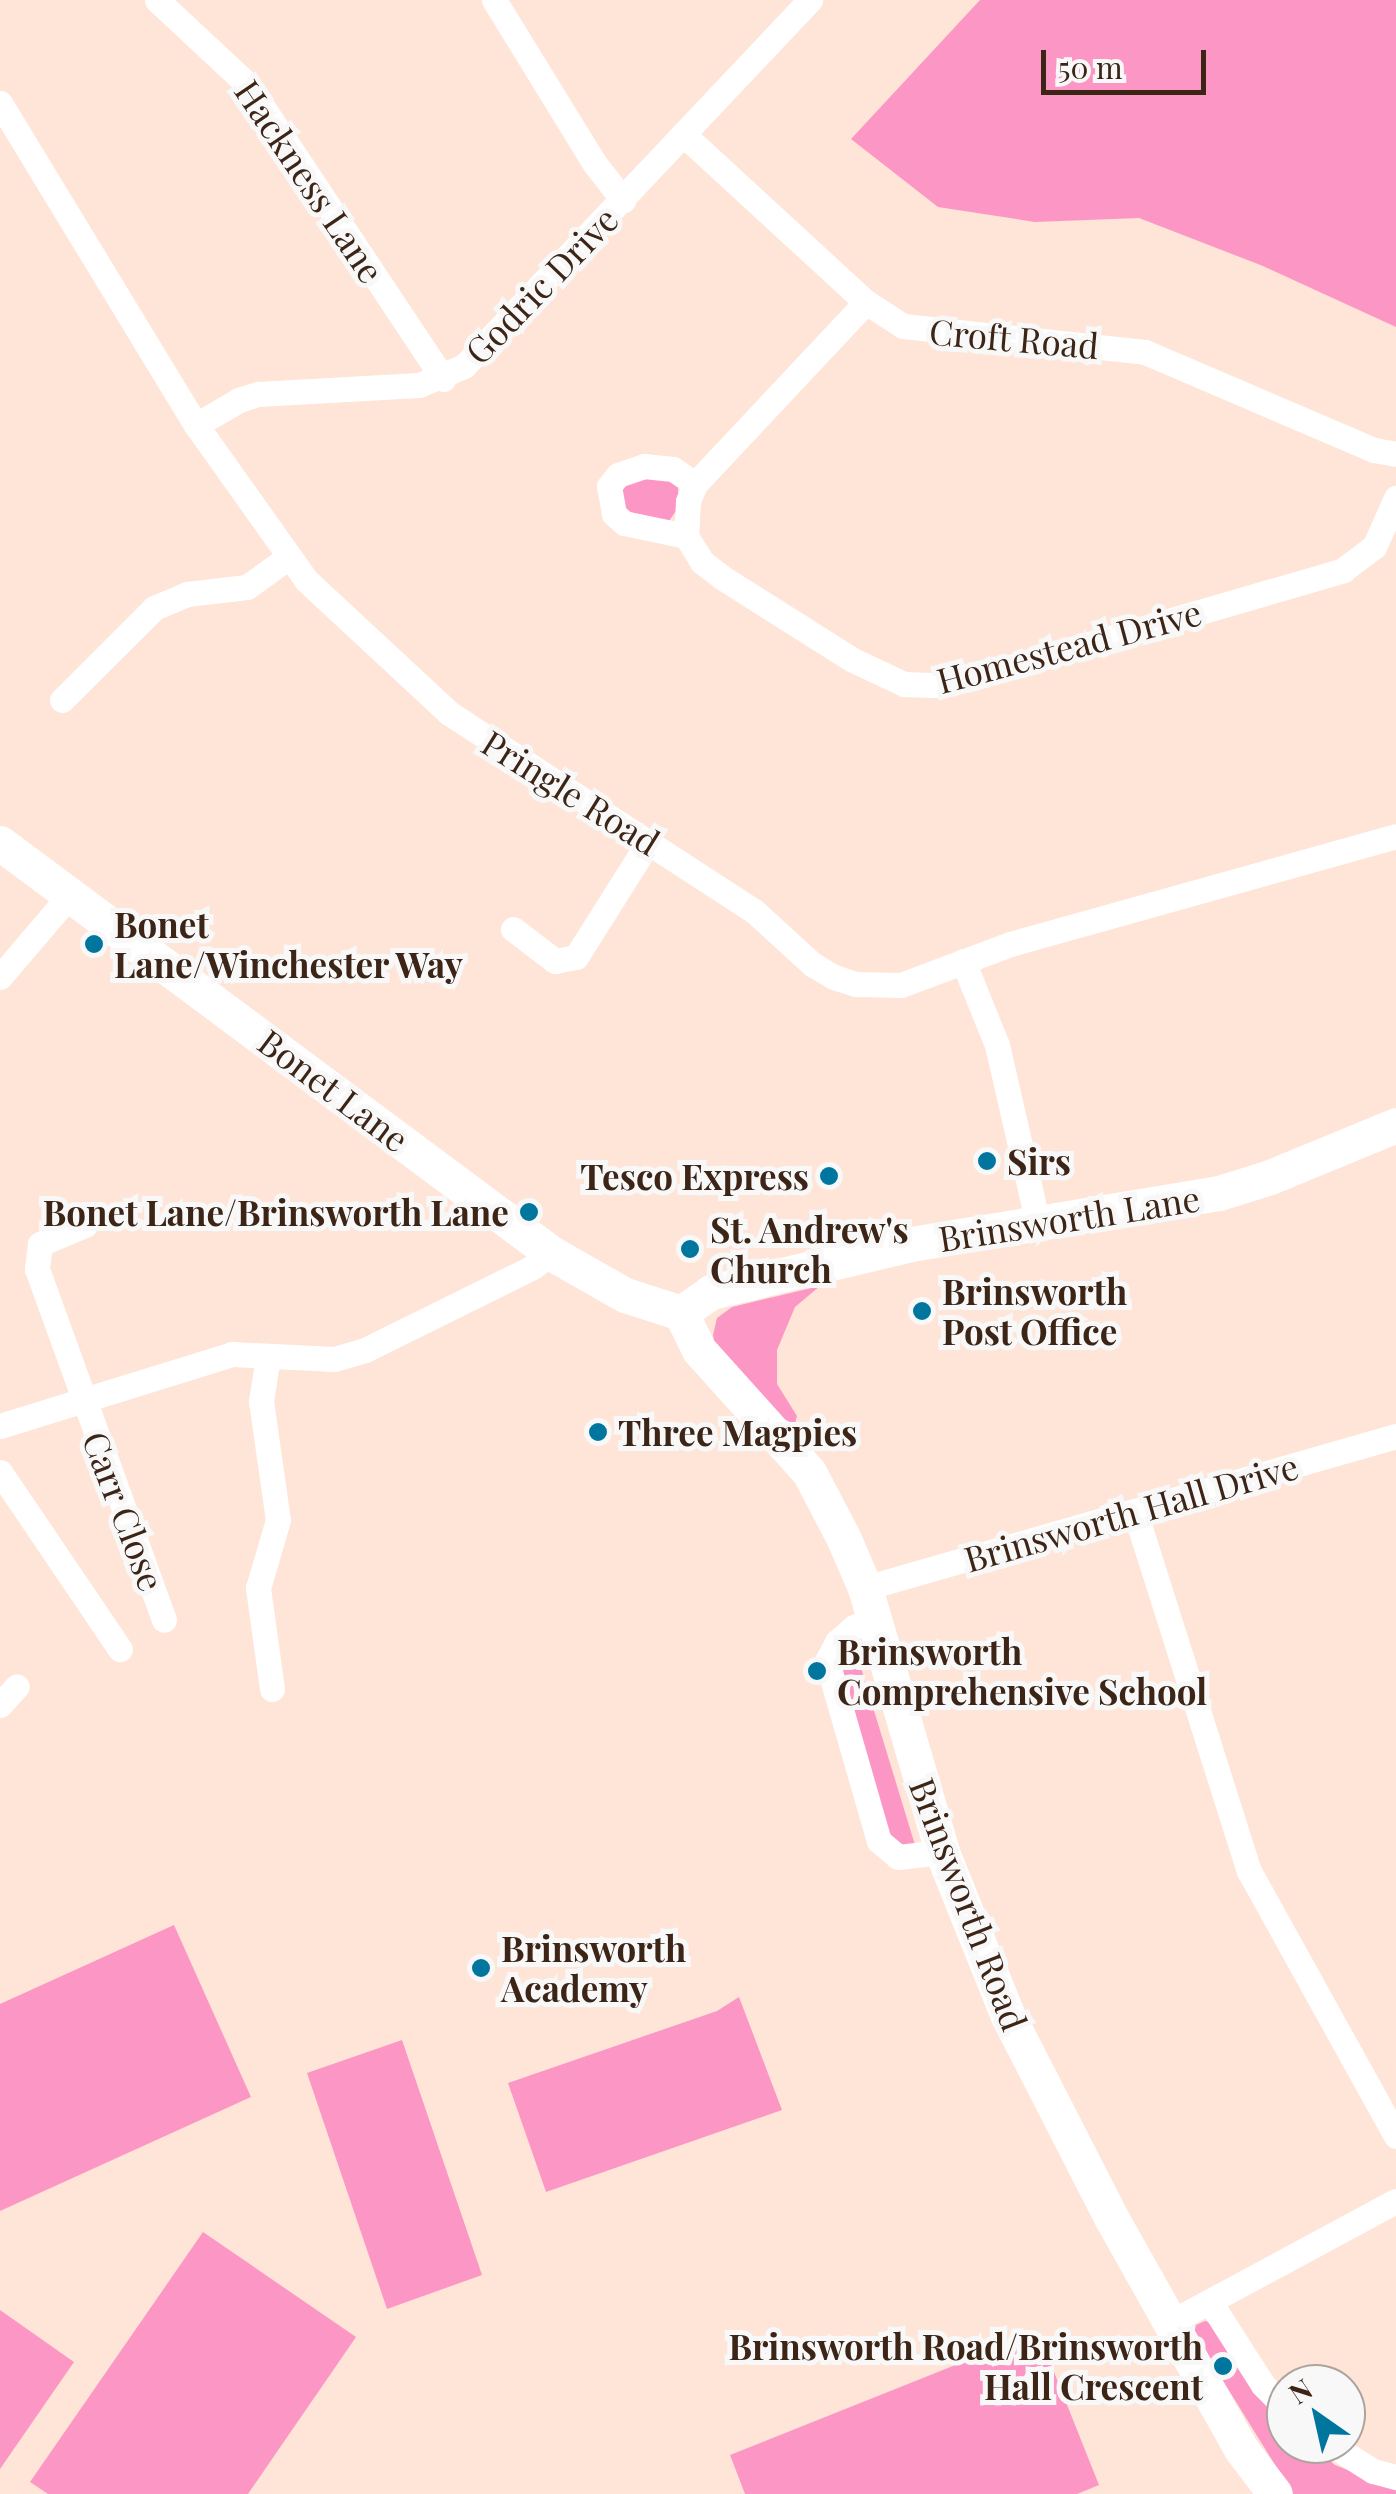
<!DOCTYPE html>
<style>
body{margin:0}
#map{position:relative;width:1396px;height:2494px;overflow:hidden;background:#fee5d7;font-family:"Playfair Display",serif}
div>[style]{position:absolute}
.green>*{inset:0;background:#fc97c5}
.street>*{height:25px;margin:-12.5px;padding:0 12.5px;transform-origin:12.5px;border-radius:12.5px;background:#fff}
.secondary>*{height:35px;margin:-17.5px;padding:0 17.5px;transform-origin:17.5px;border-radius:17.5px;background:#fff}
.dots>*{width:28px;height:28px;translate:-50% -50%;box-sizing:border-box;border:5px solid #f8f8f8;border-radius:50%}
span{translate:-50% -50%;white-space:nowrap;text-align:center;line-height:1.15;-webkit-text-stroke:10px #f8f8f8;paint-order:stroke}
.street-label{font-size:35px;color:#3c2517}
.poi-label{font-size:35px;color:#3c2517;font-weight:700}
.left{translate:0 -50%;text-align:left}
.right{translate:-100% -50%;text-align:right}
.north{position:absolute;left:1266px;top:2364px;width:100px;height:100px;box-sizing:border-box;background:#f8f8f8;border:2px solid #ada49e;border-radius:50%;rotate:326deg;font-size:28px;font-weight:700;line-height:40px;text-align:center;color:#3c2517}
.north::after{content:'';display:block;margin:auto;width:35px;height:45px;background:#00769f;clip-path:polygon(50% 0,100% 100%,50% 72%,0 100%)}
.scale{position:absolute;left:1041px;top:50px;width:165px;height:45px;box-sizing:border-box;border:5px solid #3c2517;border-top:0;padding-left:12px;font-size:30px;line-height:35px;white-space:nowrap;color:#3c2517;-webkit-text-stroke:8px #f8f8f8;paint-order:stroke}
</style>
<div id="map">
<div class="green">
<div style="clip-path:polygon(980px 0,1396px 0,1396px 327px,1263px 266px,1139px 218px,1035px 222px,938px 207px,851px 139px)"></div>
<div style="clip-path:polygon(666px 475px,678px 484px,678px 508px,669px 521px,625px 511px,621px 483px)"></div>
<div style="clip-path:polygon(820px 1286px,795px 1307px,777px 1350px,777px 1384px,797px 1416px,794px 1427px,786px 1427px,715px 1348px,713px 1335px,717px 1318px,732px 1307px)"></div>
<div style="clip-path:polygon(854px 1645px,915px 1845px,901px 1845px,887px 1834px,837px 1670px,840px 1653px)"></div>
<div style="clip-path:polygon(174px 1925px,251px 2097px,0 2211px,0 2004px)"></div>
<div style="clip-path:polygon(739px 1997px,782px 2110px,546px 2192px,508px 2083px,717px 2011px)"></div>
<div style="clip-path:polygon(402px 2040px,482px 2275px,387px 2309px,307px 2073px)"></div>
<div style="clip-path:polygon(203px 2232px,356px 2337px,248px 2494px,48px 2494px,30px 2482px)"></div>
<div style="clip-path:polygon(0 2310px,74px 2362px,0 2469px)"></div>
<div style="clip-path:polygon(1205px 2321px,1213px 2323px,1260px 2395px,1286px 2424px,1286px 2444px,1309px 2444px,1335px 2465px,1396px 2489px,1396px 2494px,1293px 2494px,1194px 2334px,1196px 2325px)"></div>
<div style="clip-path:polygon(1038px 2332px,1099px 2485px,1077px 2494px,745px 2494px,730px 2455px)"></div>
</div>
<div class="street">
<div style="left:157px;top:0;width:125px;rotate:43deg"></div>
<div style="left:248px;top:85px;width:353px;rotate:56.4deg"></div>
<div style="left:494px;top:0;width:193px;rotate:58.4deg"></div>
<div style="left:595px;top:164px;width:46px;rotate:52.1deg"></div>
<div style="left:0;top:103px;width:377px;rotate:58.7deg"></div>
<div style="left:196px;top:425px;width:190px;rotate:54.6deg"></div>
<div style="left:306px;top:580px;width:195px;rotate:42.9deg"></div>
<div style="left:449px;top:713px;width:364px;rotate:33deg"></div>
<div style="left:754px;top:911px;width:79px;rotate:42.4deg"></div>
<div style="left:812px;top:964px;width:26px;rotate:31deg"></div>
<div style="left:834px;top:977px;width:23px;rotate:18deg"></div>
<div style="left:856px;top:984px;width:45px;rotate:1.3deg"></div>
<div style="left:901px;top:985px;width:116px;rotate:-20.6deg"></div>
<div style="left:1010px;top:944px;width:401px;rotate:-15.6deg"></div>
<div style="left:683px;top:134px;width:248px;rotate:42.6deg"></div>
<div style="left:866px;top:302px;width:44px;rotate:33deg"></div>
<div style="left:903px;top:326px;width:243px;rotate:6.1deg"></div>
<div style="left:1145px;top:352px;width:249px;rotate:23.2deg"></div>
<div style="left:1374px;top:450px;width:22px;rotate:10deg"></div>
<div style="left:866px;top:302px;width:250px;rotate:133.2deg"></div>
<div style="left:695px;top:484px;width:18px;rotate:112deg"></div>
<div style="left:688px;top:501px;width:35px;rotate:93deg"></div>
<div style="left:686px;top:536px;width:31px;rotate:58deg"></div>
<div style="left:702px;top:562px;width:26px;rotate:37deg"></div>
<div style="left:723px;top:578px;width:151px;rotate:32.3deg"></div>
<div style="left:851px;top:659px;width:59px;rotate:25.3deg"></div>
<div style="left:904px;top:684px;width:36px;rotate:2deg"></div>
<div style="left:940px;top:685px;width:30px;rotate:-12deg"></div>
<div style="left:969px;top:679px;width:390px;rotate:-16.2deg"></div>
<div style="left:1343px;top:570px;width:39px;rotate:-37deg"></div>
<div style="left:1374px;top:547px;width:54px;rotate:-65.8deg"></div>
<div style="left:196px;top:425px;width:50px;rotate:-30.2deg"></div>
<div style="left:239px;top:400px;width:20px;rotate:-18deg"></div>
<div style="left:258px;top:394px;width:161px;rotate:-3.2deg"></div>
<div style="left:419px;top:385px;width:49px;rotate:-22.9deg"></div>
<div style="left:464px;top:366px;width:504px;rotate:-46.61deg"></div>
<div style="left:686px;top:536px;width:63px;rotate:-168.2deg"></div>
<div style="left:624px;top:523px;width:13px;rotate:-138deg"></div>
<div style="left:614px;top:514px;width:28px;rotate:-100deg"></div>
<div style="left:609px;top:486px;width:14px;rotate:-51deg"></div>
<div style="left:618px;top:475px;width:28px;rotate:-19deg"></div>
<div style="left:644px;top:466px;width:29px;rotate:6deg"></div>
<div style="left:673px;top:469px;width:27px;rotate:34deg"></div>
<div style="left:62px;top:700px;width:130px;rotate:-45deg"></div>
<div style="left:154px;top:608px;width:36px;rotate:-23deg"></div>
<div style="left:187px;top:594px;width:60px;rotate:-6.7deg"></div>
<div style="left:247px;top:587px;width:49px;rotate:-35.9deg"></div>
<div style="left:513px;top:929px;width:53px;rotate:37.3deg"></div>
<div style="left:555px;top:961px;width:21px;rotate:-11deg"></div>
<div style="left:576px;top:957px;width:137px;rotate:-57.8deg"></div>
<div style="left:963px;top:961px;width:91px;rotate:68deg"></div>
<div style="left:997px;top:1045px;width:180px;rotate:77.1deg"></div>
<div style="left:0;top:977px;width:105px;rotate:-49.6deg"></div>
<div style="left:85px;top:1225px;width:49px;rotate:157.1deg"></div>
<div style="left:40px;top:1244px;width:25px;rotate:97deg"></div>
<div style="left:37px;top:1269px;width:373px;rotate:70.1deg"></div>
<div style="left:268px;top:1357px;width:45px;rotate:99deg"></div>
<div style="left:261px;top:1401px;width:120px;rotate:81.9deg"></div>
<div style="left:278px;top:1520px;width:71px;rotate:106.4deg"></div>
<div style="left:258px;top:1588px;width:102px;rotate:82.1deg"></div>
<div style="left:0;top:1426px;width:243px;rotate:-17.2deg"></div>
<div style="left:232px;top:1354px;width:102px;rotate:2.8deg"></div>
<div style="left:334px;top:1359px;width:32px;rotate:-16deg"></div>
<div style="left:365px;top:1350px;width:187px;rotate:-26.3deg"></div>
<div style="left:533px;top:1267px;width:23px;rotate:-38deg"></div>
<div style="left:0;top:1472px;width:214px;rotate:55.9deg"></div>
<div style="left:1135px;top:1512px;width:377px;rotate:72.4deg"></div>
<div style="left:1249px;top:1871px;width:303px;rotate:61deg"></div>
<div style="left:865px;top:1588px;width:552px;rotate:-15.97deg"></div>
<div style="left:874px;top:1620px;width:21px;rotate:161deg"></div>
<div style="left:854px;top:1627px;width:23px;rotate:139deg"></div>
<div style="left:837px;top:1642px;width:21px;rotate:118deg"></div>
<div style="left:827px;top:1661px;width:187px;rotate:73.9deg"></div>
<div style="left:879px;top:1841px;width:25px;rotate:40deg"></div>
<div style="left:898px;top:1857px;width:44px;rotate:-6.5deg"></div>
<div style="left:0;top:1705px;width:25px;rotate:-48deg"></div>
<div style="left:1210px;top:2302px;width:98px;rotate:57.4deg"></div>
<div style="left:1263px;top:2385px;width:33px;rotate:45deg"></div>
<div style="left:1171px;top:2322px;width:255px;rotate:-28.3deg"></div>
<div style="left:1330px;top:2444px;width:51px;rotate:32.1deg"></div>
<div style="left:1373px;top:2471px;width:24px;rotate:15deg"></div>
</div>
<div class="secondary">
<div style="left:0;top:843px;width:687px;rotate:36.65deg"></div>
<div style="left:551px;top:1253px;width:85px;rotate:29.6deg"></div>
<div style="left:625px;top:1295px;width:59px;rotate:17.8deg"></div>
<div style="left:681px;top:1313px;width:41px;rotate:64.1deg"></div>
<div style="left:699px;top:1350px;width:164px;rotate:48deg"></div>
<div style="left:809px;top:1472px;width:73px;rotate:62.4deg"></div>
<div style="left:843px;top:1537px;width:56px;rotate:66.7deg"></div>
<div style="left:865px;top:1588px;width:275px;rotate:73.7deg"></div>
<div style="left:942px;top:1852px;width:177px;rotate:68.1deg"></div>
<div style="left:1008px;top:2016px;width:228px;rotate:62.9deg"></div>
<div style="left:1112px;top:2219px;width:264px;rotate:60.7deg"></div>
<div style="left:1241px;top:2449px;width:56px;rotate:52.9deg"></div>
<div style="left:681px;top:1313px;width:37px;rotate:-35deg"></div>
<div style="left:711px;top:1292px;width:206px;rotate:-13.5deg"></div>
<div style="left:911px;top:1244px;width:312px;rotate:-9.4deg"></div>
<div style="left:1219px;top:1193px;width:53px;rotate:-17.4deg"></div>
<div style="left:1270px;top:1177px;width:136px;rotate:-22.4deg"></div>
</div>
<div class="dots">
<div style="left:94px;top:944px;background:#00769f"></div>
<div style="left:987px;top:1161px;background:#00769f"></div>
<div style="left:829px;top:1176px;background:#00769f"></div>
<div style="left:529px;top:1212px;background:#00769f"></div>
<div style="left:690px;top:1249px;background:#00769f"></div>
<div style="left:922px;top:1311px;background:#00769f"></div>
<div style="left:598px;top:1432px;background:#00769f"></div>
<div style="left:817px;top:1671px;background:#00769f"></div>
<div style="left:481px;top:1968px;background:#00769f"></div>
<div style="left:1223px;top:2366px;background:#00769f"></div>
</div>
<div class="street-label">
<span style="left:310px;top:181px;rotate:56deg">Hackness Lane</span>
<span style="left:541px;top:285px;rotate:-46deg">Godric Drive</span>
<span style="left:1014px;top:338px;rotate:5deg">Croft Road</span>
<span style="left:1069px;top:646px;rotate:-15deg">Homestead Drive</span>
<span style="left:571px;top:792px;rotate:32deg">Pringle Road</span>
<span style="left:334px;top:1090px;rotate:37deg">Bonet Lane</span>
<span style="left:1069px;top:1218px;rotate:-9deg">Brinsworth Lane</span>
<span style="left:124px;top:1511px;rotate:69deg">Carr Close</span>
<span style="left:1131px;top:1512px;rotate:-16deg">Brinsworth Hall Drive</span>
<span style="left:969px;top:1904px;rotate:69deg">Brinsworth Road</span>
</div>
<div class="poi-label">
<span class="left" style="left:114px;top:944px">Bonet<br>Lane/Winchester Way</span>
<span class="left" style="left:1007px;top:1161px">Sirs</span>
<span class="right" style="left:809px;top:1176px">Tesco Express</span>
<span class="right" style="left:509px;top:1212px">Bonet Lane/Brinsworth Lane</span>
<span class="left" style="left:710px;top:1249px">St. Andrew's<br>Church</span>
<span class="left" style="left:942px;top:1311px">Brinsworth<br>Post Office</span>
<span class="left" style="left:618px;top:1432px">Three Magpies</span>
<span class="left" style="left:837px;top:1671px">Brinsworth<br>Comprehensive School</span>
<span class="left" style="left:501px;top:1968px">Brinsworth<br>Academy</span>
<span class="right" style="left:1203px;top:2366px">Brinsworth Road/Brinsworth<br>Hall Crescent</span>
</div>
<div class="north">N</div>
<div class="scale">50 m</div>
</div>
